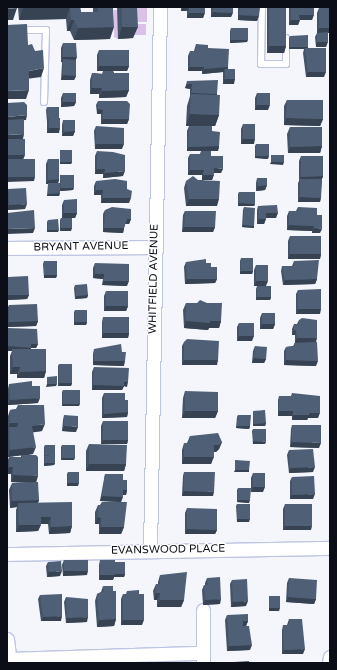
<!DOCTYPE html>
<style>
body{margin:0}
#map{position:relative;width:337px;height:670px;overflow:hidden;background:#f4f6fc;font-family:"Varela Round",sans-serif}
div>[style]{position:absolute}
.green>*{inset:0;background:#dbc0e7}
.roads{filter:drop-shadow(1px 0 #bec5e2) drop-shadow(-1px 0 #bec5e2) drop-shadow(0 1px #bec5e2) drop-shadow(0 -1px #bec5e2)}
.lane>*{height:6px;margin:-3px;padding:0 3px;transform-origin:3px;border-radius:3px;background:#fff}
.street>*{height:13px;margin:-6.5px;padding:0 6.5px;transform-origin:6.5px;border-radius:6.5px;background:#fff}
.wall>*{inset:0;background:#445365}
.shaded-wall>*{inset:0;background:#374353}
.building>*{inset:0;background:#4f6076}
span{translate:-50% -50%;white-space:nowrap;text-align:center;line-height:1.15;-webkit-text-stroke:3px #fff;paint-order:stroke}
.street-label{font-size:11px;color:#0b0d17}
.frame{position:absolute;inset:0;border:8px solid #0b0d17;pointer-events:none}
</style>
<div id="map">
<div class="green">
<div style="clip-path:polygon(133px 7px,147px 7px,147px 22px,133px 22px)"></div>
<div style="clip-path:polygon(114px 10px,118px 10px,118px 39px,114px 37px)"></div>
<div style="clip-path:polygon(133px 24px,146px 24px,146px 35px,133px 35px)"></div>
</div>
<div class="roads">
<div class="lane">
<div style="left:262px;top:7px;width:57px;rotate:91deg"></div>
<div style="left:261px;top:64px;width:25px"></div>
<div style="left:286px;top:64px;width:26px;rotate:-90deg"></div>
<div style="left:7px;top:30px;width:39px"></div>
<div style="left:46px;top:30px;width:72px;rotate:91.6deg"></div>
</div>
<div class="street">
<div style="left:7px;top:248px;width:148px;rotate:-0.4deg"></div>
<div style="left:150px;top:550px;width:543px;rotate:-88.94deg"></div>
<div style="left:7px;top:554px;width:323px;rotate:-1.1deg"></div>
<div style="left:7px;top:639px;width:24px;rotate:83deg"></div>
<div style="left:7px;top:659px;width:196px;rotate:-1.8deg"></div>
<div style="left:203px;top:663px;width:53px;rotate:-90deg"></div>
<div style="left:329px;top:663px;width:6px;rotate:-81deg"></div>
</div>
</div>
<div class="wall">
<div style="clip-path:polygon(18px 7px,80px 7px,81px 12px,93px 12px,93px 7px,113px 7px,110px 39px,74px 40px,70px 31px,67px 31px,66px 19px,19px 20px)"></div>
<div style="clip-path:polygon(117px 7px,137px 7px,133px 38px,118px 39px)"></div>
<div style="clip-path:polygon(181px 7px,205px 7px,203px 18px,187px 18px,187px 11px,181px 11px)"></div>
<div style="clip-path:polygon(211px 7px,233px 7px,231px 17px,211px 17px)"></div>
<div style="clip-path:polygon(238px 7px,260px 7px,257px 21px,238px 20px)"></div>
<div style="clip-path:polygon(267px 7px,286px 7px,286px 46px,284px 53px,267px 53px)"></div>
<div style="clip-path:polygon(289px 7px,314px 7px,312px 20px,300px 20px,298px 25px,289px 25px)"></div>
<div style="clip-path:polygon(321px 7px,330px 7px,326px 47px,316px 47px,315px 37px,317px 33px,317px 13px,319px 8px)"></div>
<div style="clip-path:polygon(231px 28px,247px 42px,230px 43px,230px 31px)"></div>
<div style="clip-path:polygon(290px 36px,308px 48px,324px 77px,306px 77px,303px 53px,304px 49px,289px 49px,289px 38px)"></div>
<div style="clip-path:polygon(63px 43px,76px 60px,76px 76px,74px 80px,61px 80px,62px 64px,62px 62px,61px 62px,61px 48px)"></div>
<div style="clip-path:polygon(196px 44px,208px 48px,228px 67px,228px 69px,234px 84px,223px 84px,223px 72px,202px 74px,202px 71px,188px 71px,188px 56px,190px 51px,194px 51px)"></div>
<div style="clip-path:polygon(99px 50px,129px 66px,127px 71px,113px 71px,114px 73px,129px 90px,126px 97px,99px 98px,99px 94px,90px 94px,90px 80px,92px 73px,102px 74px,103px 71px,97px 71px,97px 55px)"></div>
<div style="clip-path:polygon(187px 81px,217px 94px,217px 95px,219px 115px,215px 126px,186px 126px,187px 106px,190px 96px,190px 89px,185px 88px,186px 85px)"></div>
<div style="clip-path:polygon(63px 93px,76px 102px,74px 106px,61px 107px,61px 98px)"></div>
<div style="clip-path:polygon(257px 93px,268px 110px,255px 110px,255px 98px)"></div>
<div style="clip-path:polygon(287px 100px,323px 119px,320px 126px,284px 125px,284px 106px)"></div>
<div style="clip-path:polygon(98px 101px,129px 119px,127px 124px,101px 124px,101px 114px,97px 114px,96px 105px)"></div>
<div style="clip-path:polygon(47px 107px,59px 133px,47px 133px,47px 122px,46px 110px)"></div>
<div style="clip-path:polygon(63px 120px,75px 131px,73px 136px,62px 136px,62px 125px)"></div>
<div style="clip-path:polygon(243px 124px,254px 144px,241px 144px,241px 129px)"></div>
<div style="clip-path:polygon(96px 126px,122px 149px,95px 149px,94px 131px)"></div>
<div style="clip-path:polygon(189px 126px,212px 131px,219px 146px,218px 151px,187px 151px,187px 131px)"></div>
<div style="clip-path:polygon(290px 127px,322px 146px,320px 153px,288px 153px,287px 134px)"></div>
<div style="clip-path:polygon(256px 144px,268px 159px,255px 158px,255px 146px)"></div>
<div style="clip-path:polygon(60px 150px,72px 162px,71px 164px,60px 164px)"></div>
<div style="clip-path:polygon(97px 151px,123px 176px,103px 178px,103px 174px,95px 174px,95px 156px)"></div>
<div style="clip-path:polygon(201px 151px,211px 156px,221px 173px,214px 173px,212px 180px,203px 180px,217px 206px,186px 206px,184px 188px,186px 181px,202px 180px,202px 175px,188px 175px,188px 158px,190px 154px,200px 154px)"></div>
<div style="clip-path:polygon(301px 156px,323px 176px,322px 179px,320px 202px,298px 202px,298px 183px,299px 181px,299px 161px)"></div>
<div style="clip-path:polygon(48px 159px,59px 179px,58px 183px,60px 189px,60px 175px,73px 190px,60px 191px,59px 196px,47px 196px,48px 184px,46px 184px,46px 164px)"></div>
<div style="clip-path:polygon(257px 178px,267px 185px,265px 190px,256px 191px,256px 183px)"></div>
<div style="clip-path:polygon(96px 181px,127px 189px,129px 203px,101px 203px,101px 195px,94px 195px,94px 186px)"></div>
<div style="clip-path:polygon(8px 189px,25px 209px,7px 210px,7px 191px)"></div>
<div style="clip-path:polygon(239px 192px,255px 204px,254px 206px,238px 206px,238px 194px)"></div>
<div style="clip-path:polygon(64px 200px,77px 213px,75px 218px,72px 218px,71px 231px,60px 231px,60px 220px,61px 218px,62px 218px,62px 205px)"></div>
<div style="clip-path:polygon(258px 206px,276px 218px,266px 218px,264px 224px,257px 224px,257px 210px)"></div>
<div style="clip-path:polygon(244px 207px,254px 226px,254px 228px,242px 227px,243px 210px)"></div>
<div style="clip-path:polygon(298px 207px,317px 215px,320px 233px,312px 233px,312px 231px,287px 230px,287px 216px,289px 211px,296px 211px)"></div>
<div style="clip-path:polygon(105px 210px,131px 219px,129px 224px,125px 224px,123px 233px,103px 232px,103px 214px)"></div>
<div style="clip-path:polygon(185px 211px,215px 227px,213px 232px,182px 232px,183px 215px)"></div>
<div style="clip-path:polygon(48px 220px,58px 232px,47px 232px,47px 222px)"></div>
<div style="clip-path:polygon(290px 236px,321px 254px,320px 259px,288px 259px,288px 241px)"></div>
<div style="clip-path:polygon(241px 258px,253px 271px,252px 274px,240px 274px,240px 261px)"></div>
<div style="clip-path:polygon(44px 261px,57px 275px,56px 278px,44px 278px,43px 264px)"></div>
<div style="clip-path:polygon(294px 261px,317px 279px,315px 284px,283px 285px,281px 271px,282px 266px,292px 266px)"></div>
<div style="clip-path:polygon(186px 262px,206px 263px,211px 267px,217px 279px,215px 283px,185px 284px,184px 267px)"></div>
<div style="clip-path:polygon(95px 263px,127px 286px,102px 285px,103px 279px,93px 278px,93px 268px)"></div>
<div style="clip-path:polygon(256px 265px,266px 286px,254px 286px,254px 270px)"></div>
<div style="clip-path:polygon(8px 277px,29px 295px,27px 299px,7px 300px,7px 279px)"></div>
<div style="clip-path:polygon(75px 285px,88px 295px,87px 298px,75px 299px,74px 288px)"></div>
<div style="clip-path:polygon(257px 286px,271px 297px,270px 300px,256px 300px,256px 289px)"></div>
<div style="clip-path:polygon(298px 290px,320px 314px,296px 314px,296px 294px)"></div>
<div style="clip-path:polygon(106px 291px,128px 306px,126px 311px,104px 311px,104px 296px)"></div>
<div style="clip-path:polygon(186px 303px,197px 303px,221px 321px,219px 328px,209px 328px,208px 330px,184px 328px,183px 310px)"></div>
<div style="clip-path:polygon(9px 305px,38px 321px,36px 326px,7px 327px,7px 309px)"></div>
<div style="clip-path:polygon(75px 310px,87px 322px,86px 325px,74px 325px,74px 312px)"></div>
<div style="clip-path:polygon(262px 313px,275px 324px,273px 329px,260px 329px,260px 318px)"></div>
<div style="clip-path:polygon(103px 317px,129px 333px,128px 338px,102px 338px,102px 322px)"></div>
<div style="clip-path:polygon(299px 320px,316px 342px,316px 366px,284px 365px,284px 351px,286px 347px,293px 346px,295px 343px,295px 335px,292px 335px,292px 329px,294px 324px,297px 324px)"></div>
<div style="clip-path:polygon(239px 323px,252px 341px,237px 341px,237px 327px)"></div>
<div style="clip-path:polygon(184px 342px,217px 365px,182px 365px,182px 346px)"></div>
<div style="clip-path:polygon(38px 344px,36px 348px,31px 348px,31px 349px,46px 371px,44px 378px,17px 378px,17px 374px,10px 374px,10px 356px,12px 351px,7px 351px)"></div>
<div style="clip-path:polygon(255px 346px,266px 359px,264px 363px,252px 363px,253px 351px)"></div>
<div style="clip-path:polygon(94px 349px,122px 352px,124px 366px,93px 365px,93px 354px)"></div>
<div style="clip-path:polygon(59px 364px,72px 383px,71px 386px,58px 386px,58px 366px)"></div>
<div style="clip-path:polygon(94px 367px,127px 387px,124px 386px,122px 390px,92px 390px,92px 372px)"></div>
<div style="clip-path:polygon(9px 384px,32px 386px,38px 403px,8px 405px,8px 389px)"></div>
<div style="clip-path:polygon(63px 390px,79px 406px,62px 406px,62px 392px)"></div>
<div style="clip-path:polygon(185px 391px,218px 411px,215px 418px,182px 418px,183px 398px)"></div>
<div style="clip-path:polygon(104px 393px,125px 400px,128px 412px,127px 417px,102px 418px,102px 398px)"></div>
<div style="clip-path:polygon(292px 393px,318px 418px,308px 418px,307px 420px,292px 420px,292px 416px,278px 416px,278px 400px,279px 396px,291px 396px)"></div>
<div style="clip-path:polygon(18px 405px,42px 431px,33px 432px,33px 454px,28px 455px,36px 482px,39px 500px,38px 503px,72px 526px,70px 533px,49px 534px,48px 524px,41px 524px,38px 531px,16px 532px,16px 510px,17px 507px,10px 508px,9px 490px,12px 483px,32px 483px,11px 482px,11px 474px,7px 474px,7px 462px,9px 457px,21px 457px,21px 455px,8px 457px,7px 444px,7px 433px,8px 430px,8px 416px,10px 410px,16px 409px)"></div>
<div style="clip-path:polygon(253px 411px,266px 423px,265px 426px,253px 426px)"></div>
<div style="clip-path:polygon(64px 415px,76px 432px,62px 431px,63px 420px)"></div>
<div style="clip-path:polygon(238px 415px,250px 426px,249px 429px,236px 428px,237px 417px)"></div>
<div style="clip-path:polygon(103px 421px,128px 440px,127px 444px,101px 444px,101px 426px)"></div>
<div style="clip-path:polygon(292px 425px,319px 448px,290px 447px,291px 429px)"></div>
<div style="clip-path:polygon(253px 429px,265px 444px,253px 444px,252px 431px)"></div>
<div style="clip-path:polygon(190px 436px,222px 442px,219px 449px,216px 452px,214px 452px,211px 464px,182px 464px,182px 450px,184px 443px,187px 443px)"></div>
<div style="clip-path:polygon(89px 444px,126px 464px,124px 471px,86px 471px,86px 451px)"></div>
<div style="clip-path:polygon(45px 445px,55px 463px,54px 465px,44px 466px,44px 447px)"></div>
<div style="clip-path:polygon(62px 445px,74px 460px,61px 460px,61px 447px)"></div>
<div style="clip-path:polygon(289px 450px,313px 472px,289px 473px,287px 455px)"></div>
<div style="clip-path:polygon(68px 472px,78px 486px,67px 486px,67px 474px)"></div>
<div style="clip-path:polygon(184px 472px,213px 496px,182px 496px,183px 476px)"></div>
<div style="clip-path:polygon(253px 473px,263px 492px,251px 492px,251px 478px)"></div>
<div style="clip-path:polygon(105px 474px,123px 480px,127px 490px,126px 495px,123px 495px,121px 502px,100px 501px,104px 479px)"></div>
<div style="clip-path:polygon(292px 477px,313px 499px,290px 499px,290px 481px)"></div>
<div style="clip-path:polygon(238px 488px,249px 503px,237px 502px,237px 490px)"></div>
<div style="clip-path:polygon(102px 502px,124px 527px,121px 534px,99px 534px,99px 524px,95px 524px,95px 512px,98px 505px,100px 505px)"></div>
<div style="clip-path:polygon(237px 504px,249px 522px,237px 522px,236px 506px)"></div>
<div style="clip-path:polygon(285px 504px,311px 530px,283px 530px,283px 509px)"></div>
<div style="clip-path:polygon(187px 508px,217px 530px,215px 534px,185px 534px,185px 513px)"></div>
<div style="clip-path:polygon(64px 560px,87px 575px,63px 576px,62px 565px)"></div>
<div style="clip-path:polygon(100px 560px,115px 563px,125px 574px,124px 577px,114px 577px,113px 580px,99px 580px,99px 565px)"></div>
<div style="clip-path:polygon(48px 562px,60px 576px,47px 577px,46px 566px)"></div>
<div style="clip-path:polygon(160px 575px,184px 600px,181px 607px,157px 607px,157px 600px,154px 600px,153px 591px,156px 584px,158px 584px,158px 582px)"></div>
<div style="clip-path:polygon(207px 578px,220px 604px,203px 605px,202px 590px,204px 585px,205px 585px,205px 583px)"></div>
<div style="clip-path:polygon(289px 578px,316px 599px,314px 604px,286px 602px,287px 583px)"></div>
<div style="clip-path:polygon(232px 580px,246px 606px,231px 607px,230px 584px)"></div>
<div style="clip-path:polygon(103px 586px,116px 619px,114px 626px,97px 627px,95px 601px,97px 594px,101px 592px)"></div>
<div style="clip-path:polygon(127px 591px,142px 625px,121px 625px,121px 599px,123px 594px,126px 594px)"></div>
<div style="clip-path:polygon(40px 595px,61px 621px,41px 621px,38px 599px)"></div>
<div style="clip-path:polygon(269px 596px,279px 611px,269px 611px)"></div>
<div style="clip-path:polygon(66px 597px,87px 622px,66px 623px,64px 602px)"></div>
<div style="clip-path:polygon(227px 615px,248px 621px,246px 626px,250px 650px,227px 651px,225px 620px)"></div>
<div style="clip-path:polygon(289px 619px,303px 654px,282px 654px,282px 630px,283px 625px,287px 625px)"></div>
</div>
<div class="shaded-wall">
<div style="clip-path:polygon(70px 7px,66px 19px,19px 20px,23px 8px)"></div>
<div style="clip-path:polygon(183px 7px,189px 7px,187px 11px,181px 11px)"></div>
<div style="clip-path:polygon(17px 8px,13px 20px,7px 20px,7px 9px)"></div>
<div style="clip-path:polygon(213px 12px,233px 13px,231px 17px,211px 17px)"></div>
<div style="clip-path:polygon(189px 13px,205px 13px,203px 18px,187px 18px)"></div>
<div style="clip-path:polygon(239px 15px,259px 16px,257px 21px,238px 20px)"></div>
<div style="clip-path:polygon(299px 15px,314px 15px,312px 20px,298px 20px)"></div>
<div style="clip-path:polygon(71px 20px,74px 20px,70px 31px,67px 31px)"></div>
<div style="clip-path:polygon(291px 20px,300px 20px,298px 25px,289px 25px)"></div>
<div style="clip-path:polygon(114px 27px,110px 39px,74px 40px,78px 28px)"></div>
<div style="clip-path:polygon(122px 27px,138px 27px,133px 38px,118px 39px)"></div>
<div style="clip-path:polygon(319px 28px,330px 28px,330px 33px,317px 33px)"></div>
<div style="clip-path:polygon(231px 40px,248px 40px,247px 42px,230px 43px)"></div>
<div style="clip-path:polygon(317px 42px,328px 42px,326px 47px,316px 47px)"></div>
<div style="clip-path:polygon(269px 46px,286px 46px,284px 53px,267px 53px)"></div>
<div style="clip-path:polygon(290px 47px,308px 47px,308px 49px,289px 49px)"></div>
<div style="clip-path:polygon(63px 57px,77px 57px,75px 62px,63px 59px,62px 62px,61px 62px)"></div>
<div style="clip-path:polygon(99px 66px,129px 66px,127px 71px,97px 71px)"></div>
<div style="clip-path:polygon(190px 67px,204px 67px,202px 71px,188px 71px)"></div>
<div style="clip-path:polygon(228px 67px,227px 71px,225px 69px,223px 72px,202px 74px,204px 69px)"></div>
<div style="clip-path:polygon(44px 68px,41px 77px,26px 79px,29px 71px)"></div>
<div style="clip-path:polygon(308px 72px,326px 72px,324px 77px,306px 77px)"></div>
<div style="clip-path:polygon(63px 75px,76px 76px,74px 80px,61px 80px)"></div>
<div style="clip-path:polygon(225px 79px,235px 79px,234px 84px,223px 84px)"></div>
<div style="clip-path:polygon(187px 84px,192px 84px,190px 89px,185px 88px)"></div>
<div style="clip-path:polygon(92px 88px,102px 88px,99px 94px,90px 94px)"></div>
<div style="clip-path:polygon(29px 90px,26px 99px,7px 99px,7px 91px)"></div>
<div style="clip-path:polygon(129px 90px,126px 97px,99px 98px,102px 91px)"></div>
<div style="clip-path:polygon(192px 93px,217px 94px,216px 98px,191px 95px)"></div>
<div style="clip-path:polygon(63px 102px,76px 102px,74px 106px,61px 107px)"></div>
<div style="clip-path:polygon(257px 105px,270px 105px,268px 110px,255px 110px)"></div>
<div style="clip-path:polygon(98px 109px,103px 110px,101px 114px,97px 114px)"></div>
<div style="clip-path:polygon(190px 114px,219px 115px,215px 126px,186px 126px)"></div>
<div style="clip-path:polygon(27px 115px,26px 120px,7px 121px,7px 117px)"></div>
<div style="clip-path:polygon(286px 118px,323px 119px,320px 126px,284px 125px)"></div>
<div style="clip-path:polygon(103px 119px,129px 119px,127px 124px,101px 124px)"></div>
<div style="clip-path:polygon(49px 128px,60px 128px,59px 133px,47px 133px)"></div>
<div style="clip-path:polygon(75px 131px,73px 136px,62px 136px,64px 132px)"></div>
<div style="clip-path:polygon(24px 134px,23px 139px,7px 140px,7px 135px)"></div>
<div style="clip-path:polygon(243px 139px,255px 139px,254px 144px,241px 144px)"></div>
<div style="clip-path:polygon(96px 144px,124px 144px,122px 149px,95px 149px)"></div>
<div style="clip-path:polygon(219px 146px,218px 151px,187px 151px,188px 147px)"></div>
<div style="clip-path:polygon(322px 146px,320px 153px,288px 153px,290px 147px)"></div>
<div style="clip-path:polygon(7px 155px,25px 155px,23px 160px,7px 159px)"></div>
<div style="clip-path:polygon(256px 156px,269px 156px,268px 159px,255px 158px)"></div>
<div style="clip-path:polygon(60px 162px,72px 162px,71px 164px,60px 164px)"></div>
<div style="clip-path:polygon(271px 162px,284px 162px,283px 165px,270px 164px)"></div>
<div style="clip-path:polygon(214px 168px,223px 169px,221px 173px,213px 173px)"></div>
<div style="clip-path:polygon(97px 169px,105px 169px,103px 174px,95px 174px)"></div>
<div style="clip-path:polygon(190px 170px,204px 170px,202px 175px,188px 175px)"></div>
<div style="clip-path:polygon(125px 171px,123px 176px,103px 178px,105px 173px)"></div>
<div style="clip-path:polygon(203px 175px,214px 175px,212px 180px,202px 180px)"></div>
<div style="clip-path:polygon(323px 176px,321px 181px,300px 179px,299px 181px,301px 177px)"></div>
<div style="clip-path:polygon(7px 177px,35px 177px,34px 181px,7px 182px)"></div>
<div style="clip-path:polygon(59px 179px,58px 184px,46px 184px,48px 180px)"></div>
<div style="clip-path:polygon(267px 185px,265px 190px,256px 191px,258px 186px)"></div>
<div style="clip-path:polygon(61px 188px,74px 188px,73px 190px,60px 191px)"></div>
<div style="clip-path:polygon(96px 190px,103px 190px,101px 195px,94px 195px)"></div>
<div style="clip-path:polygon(60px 193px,59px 196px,47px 196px,48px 194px)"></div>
<div style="clip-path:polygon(300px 197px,321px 198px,320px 202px,298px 202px)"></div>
<div style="clip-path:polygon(103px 198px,131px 198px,129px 203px,101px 203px)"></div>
<div style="clip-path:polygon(189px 199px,219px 199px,217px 206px,186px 206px)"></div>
<div style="clip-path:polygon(239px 203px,255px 204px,254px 206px,238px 206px)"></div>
<div style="clip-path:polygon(27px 204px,25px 209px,7px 210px,9px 205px)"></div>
<div style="clip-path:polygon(64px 213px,77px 213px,75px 218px,62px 218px)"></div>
<div style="clip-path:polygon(266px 213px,278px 213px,276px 218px,264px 218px)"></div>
<div style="clip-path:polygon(127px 219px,131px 219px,129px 224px,125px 224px)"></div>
<div style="clip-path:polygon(259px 219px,266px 219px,264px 224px,257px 224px)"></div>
<div style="clip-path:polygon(243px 225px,254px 226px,254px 228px,242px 227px)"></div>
<div style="clip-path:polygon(289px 225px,314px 226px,312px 231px,287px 230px)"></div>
<div style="clip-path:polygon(184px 227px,215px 227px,213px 232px,182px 232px)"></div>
<div style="clip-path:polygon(35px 228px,33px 233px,7px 234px,7px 229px)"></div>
<div style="clip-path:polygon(61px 228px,72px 228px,71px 231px,60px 231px)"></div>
<div style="clip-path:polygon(104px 228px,124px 228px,123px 233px,103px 232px)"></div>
<div style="clip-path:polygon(314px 228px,322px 229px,320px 233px,312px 233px)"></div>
<div style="clip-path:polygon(48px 230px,59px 230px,58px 232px,47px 232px)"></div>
<div style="clip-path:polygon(290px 254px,321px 254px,320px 259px,288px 259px)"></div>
<div style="clip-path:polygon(241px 271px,253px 271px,252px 274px,240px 274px)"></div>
<div style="clip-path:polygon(95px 274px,104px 274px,103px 279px,93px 278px)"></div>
<div style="clip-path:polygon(44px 275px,57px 275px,56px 278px,44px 278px)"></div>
<div style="clip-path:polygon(187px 279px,217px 279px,215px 283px,185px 284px)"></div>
<div style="clip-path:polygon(317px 279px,315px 284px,283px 285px,285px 280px)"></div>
<div style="clip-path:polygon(104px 281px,129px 281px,127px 286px,102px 285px)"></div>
<div style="clip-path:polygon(256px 281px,268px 281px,266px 286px,254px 286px)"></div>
<div style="clip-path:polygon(8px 295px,29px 295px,27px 299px,7px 300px)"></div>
<div style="clip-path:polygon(88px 295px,87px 298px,75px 299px,76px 296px)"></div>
<div style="clip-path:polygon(257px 297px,271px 297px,270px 300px,256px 300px)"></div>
<div style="clip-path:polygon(106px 306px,128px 306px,126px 311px,104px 311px)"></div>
<div style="clip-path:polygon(298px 309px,321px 309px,320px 314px,296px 314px)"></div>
<div style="clip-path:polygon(38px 321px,36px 326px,7px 327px,9px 322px)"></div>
<div style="clip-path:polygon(186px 321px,221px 321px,219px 328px,209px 328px,208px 330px,184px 328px)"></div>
<div style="clip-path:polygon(75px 322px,87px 322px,86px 325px,74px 325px)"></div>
<div style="clip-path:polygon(262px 324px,275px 324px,273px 329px,260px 329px)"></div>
<div style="clip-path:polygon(294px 330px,296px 331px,295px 335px,292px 335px)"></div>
<div style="clip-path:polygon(103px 333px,129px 333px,128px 338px,102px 338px)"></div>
<div style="clip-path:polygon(239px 336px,254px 336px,252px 341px,237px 341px)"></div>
<div style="clip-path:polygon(297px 338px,317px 338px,316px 342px,295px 343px)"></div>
<div style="clip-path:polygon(31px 344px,38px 344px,36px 348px,31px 348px,29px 352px,12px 349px,12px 351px,7px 351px,7px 346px)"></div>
<div style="clip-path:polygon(254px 358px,266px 359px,264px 363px,252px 363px)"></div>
<div style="clip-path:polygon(184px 360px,218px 360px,217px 365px,182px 365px)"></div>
<div style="clip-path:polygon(286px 360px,318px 361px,316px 366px,284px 365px)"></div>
<div style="clip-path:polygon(94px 361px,125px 361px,124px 366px,93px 365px)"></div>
<div style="clip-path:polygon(13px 367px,20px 367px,17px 374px,10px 374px)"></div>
<div style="clip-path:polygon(46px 371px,44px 378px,17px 378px,20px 372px)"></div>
<div style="clip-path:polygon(124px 382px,128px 382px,127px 387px,124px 386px,122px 390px,92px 390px,93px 385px)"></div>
<div style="clip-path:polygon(59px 383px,72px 383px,71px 386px,58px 386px)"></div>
<div style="clip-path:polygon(47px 384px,57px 384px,56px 386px,46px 387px)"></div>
<div style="clip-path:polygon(40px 398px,38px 403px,8px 405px,10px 400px)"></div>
<div style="clip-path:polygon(63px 404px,80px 404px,79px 406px,62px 406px)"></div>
<div style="clip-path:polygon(185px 411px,218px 411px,215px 418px,182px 418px)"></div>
<div style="clip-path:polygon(279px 411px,293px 411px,292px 416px,278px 416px)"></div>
<div style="clip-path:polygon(128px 412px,127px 417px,102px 418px,104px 414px)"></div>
<div style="clip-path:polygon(309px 413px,320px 413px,318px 418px,308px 418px,307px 420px,292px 420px,293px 415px)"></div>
<div style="clip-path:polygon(10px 423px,18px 423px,15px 430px,9px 427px,8px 430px)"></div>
<div style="clip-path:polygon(266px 423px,265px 426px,253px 426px,254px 424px)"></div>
<div style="clip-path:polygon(45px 424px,42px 431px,29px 433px,32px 426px)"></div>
<div style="clip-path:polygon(64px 426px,78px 427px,76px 432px,62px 431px)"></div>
<div style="clip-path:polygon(237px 426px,250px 426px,249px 429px,236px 428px)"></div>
<div style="clip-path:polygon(103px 440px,128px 440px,127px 444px,101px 444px)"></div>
<div style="clip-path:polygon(253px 441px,266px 442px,265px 444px,253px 444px)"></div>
<div style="clip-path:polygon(222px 442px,219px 449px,216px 452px,211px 451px,214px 445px)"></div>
<div style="clip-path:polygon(292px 442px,321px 443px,319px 448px,290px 447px)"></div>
<div style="clip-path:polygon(36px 447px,33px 454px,8px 457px,10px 450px)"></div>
<div style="clip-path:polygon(184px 457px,214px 457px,211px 464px,182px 464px)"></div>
<div style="clip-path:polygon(62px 458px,75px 458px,74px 460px,61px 460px)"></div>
<div style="clip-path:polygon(45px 463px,55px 463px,54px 465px,44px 466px)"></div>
<div style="clip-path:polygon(89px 464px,126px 464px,124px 471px,86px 471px)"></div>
<div style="clip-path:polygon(9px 467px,13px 467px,11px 474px,7px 474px,7px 472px)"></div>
<div style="clip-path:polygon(315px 467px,313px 472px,289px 473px,290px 468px)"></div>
<div style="clip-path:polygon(235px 470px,249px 470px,249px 472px,234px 472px)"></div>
<div style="clip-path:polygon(13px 475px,38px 476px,36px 483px,11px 482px)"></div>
<div style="clip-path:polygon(68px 483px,79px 483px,78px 486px,67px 486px)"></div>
<div style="clip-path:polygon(253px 487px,265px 487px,263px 492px,251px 492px)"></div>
<div style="clip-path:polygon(123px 490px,127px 490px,126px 495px,121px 495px)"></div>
<div style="clip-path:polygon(184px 491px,214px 492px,213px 496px,182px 496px)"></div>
<div style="clip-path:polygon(315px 494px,313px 499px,290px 499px,292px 495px)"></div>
<div style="clip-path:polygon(102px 496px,123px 497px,121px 502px,100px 501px)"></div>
<div style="clip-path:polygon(39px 500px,36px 507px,18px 503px,17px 507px,10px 508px,12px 501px)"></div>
<div style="clip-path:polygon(238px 500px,250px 500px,249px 503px,237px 502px)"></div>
<div style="clip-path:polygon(41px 517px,51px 517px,48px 524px,38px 524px)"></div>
<div style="clip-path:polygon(98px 517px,101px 518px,99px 524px,95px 524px)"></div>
<div style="clip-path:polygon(237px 519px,250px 519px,249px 522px,237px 522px)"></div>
<div style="clip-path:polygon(19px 525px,41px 525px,38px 531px,16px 532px)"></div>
<div style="clip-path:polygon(72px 526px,70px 533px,49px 534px,51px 527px)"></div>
<div style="clip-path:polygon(285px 526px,312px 526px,311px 530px,283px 530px)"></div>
<div style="clip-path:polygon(101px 527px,124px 527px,121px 534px,99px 534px)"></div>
<div style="clip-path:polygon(187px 529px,217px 530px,215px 534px,185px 534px)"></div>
<div style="clip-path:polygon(62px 571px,60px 576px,47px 577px,49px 572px)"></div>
<div style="clip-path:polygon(64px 571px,88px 571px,87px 575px,63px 576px)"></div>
<div style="clip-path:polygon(115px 574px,125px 574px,124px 577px,114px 577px,113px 580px,99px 580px,100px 575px)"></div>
<div style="clip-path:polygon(156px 593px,160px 593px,157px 600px,154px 600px)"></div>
<div style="clip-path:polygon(288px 597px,316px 599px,314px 604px,286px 602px)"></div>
<div style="clip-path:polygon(221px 599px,220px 604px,203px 605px,205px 600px)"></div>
<div style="clip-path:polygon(160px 600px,184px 600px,181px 607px,157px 607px)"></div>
<div style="clip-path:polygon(248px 601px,246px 606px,231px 607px,233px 602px)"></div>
<div style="clip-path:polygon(269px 608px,280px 608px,279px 611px,269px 611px)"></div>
<div style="clip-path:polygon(62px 616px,61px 621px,41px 621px,43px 617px)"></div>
<div style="clip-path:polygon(88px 617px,87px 622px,66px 623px,67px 618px)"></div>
<div style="clip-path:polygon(116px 619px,114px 626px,97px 627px,99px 620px)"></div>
<div style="clip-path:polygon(123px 620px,144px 620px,142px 625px,121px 625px)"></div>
<div style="clip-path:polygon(243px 621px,248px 621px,246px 626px,241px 626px)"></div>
<div style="clip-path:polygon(252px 645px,250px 650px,227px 651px,229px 646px)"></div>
<div style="clip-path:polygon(305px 649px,303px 654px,282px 654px,284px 650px)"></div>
</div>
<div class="building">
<div style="clip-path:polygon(7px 7px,17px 7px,17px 8px,7px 9px)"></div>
<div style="clip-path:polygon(23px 7px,80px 7px,81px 12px,98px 12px,98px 7px,113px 7px,114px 27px,78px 28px,74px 20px,71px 20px,70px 7px,23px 8px)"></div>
<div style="clip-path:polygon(122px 7px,137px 7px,138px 27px,122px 27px)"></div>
<div style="clip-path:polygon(189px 7px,205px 7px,205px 13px,189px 13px)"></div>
<div style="clip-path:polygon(213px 7px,233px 7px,233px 13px,213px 12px)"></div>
<div style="clip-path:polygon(240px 7px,260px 7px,259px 16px,239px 15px)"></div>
<div style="clip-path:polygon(269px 7px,286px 7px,286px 46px,269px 46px)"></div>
<div style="clip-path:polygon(291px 7px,314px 7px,314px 15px,299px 15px,300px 20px,291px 20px)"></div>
<div style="clip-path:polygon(323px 7px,330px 7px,330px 28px,319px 28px,319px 8px)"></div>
<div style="clip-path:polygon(27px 24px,28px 45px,32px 44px,35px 51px,43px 50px,44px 68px,29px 71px,29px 90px,7px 91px,7px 25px)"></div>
<div style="clip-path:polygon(231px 28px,248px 28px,248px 40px,231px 40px)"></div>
<div style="clip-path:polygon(328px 32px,328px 42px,317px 42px,317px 33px)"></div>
<div style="clip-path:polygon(308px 35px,308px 47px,290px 47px,290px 36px)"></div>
<div style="clip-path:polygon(63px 43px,76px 43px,77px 57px,63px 57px)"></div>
<div style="clip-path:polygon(196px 44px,208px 45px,208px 48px,229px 49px,228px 67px,204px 69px,204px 67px,190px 67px,190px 51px,196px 51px)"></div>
<div style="clip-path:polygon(305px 48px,326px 48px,326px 72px,308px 72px)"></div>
<div style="clip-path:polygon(99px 50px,129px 50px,129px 66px,99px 66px)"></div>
<div style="clip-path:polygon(63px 59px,76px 60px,76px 76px,63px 75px)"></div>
<div style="clip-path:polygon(225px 69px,235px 69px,235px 79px,225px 79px)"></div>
<div style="clip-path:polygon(103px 71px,113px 71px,114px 73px,129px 73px,129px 90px,102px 91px,102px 88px,92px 88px,92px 73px,103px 74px)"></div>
<div style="clip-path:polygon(218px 80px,217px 94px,192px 93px,192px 84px,187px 84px,187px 81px)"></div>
<div style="clip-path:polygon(63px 93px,76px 93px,76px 102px,63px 102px)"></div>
<div style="clip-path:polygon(257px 93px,270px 93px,270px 105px,257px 105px)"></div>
<div style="clip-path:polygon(191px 94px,220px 95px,219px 115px,190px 114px)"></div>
<div style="clip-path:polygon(287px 100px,323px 100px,323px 119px,286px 118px)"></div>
<div style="clip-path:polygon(98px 101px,127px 101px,130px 104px,129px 119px,103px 119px,103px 110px,98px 109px)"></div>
<div style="clip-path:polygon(24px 102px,27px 105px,27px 115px,7px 117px,7px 103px)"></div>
<div style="clip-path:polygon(47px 107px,59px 107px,59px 118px,49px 118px,48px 119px)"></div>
<div style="clip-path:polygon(49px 118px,60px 118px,60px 128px,49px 128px)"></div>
<div style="clip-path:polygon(24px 119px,24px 134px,7px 135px,7px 120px)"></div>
<div style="clip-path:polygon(63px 120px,75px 120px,75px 131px,64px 132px)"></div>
<div style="clip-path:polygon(243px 124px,255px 124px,255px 139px,243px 139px)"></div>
<div style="clip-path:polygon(96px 126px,124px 128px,124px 144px,96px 144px)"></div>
<div style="clip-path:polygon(189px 126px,212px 126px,212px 131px,220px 132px,219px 146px,188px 147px)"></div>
<div style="clip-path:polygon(290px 127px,322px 127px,322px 146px,290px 147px)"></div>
<div style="clip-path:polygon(7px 139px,25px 139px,25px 155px,7px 155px)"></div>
<div style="clip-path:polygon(256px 144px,269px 144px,269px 156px,256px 156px)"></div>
<div style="clip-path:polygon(60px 150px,72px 150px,72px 162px,60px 162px)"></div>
<div style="clip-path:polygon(97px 151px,113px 152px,125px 155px,125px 171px,105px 173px,105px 169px,97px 169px)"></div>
<div style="clip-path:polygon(201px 151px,211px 151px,211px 156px,223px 156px,223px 169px,214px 168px,214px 175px,203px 175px,204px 170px,190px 170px,190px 154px,201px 154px)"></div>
<div style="clip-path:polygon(271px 155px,284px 155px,284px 162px,271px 162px)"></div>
<div style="clip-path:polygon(301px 156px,323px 156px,323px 176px,301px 177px)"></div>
<div style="clip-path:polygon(7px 159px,35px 159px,35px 177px,7px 177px)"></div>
<div style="clip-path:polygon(48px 159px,59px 159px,59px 179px,48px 180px)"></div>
<div style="clip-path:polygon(60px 175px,74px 175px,74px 188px,61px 188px)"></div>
<div style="clip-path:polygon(193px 176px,198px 180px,220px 181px,219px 199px,189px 199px,186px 181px)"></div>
<div style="clip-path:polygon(257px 178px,267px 178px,267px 185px,258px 186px)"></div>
<div style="clip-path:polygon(115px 179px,127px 181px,127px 189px,132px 191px,131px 198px,103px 198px,103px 190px,96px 190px,96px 181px)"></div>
<div style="clip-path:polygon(300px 179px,322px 179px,321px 198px,300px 197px)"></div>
<div style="clip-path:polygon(48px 183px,60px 183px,60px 193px,48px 194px)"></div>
<div style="clip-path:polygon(26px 188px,27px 204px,9px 205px,8px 189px)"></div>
<div style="clip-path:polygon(239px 192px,255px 192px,255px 204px,239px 203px)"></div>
<div style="clip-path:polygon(77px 199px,77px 213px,64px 213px,64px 200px)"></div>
<div style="clip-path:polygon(277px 205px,278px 213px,266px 213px,266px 219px,259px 219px,258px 206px)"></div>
<div style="clip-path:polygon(112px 207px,131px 209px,131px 219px,127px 219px,124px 228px,104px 228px,105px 210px)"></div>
<div style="clip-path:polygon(244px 207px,255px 208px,254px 226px,243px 225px)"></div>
<div style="clip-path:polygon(298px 207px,317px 208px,317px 215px,322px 215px,322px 229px,314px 228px,314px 226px,289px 225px,289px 211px,298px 211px)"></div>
<div style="clip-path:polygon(34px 210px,35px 228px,7px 229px,7px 213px)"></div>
<div style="clip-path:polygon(185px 211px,216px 211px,215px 227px,184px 227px)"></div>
<div style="clip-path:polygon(61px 218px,72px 218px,72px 228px,61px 228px)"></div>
<div style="clip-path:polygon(58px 219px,59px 230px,48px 230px,48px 220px)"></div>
<div style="clip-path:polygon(290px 236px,321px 236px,321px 254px,290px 254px)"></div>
<div style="clip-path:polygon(241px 258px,253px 258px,253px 271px,241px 271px)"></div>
<div style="clip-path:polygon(206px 259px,206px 263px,211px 263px,211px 267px,217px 267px,217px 279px,187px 279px,186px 262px)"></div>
<div style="clip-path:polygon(319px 260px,317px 279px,285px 280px,282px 266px,294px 266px,294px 261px)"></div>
<div style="clip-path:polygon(44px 261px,57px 261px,57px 275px,44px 275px)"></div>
<div style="clip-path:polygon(95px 263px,129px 264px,129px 281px,104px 281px,104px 274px,95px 274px)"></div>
<div style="clip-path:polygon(256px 265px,268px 265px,268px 281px,256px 281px)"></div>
<div style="clip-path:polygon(28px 276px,29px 295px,8px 295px,8px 277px)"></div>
<div style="clip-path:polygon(87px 284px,88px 295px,76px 296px,75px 285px)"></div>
<div style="clip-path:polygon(257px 286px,271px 286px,271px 297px,257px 297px)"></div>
<div style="clip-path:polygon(321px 289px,321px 309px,298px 309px,298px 290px)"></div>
<div style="clip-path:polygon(106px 291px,128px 291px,128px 306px,106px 306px)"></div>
<div style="clip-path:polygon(200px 300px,207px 303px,222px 303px,221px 321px,210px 321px,210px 323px,186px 321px,186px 303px,197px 303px)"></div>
<div style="clip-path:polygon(37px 304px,38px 321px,9px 322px,9px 305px)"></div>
<div style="clip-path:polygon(75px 310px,87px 310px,87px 322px,75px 322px)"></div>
<div style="clip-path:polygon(262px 313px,275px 313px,275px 324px,262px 324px)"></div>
<div style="clip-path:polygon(103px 317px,129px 317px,129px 333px,103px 333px)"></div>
<div style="clip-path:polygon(302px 318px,317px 320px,317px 338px,297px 338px,296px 331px,294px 330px,294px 324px,299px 324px,299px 320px)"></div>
<div style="clip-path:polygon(239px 323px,254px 323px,254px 336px,239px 336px)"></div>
<div style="clip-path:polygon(7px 328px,37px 329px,38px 344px,31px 344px,31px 348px,7px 346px)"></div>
<div style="clip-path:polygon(187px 339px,219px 341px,218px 360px,184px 360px,184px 342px)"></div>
<div style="clip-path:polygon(317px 342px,318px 361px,286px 360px,286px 347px,295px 346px,294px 343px)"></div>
<div style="clip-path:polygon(121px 344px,122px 352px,126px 352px,125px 361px,94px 361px,94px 349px)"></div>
<div style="clip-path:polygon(255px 346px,267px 347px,266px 359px,254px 358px)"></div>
<div style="clip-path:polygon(12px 349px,46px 349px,46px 371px,20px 372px,20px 367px,13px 367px)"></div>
<div style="clip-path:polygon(59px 364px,72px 364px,72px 383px,59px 383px)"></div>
<div style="clip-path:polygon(94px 367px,129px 368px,128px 382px,124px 382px,124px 386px,93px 385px)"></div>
<div style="clip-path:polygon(57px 376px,57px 384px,47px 384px,47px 377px)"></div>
<div style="clip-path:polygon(32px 381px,32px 386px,40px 386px,40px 398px,10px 400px,9px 384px)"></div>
<div style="clip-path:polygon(63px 390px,80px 390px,80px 404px,63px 404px)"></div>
<div style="clip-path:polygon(185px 391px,218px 392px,218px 411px,185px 411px)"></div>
<div style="clip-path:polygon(104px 393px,125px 393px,125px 400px,128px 400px,128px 412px,104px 414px)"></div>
<div style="clip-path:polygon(292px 393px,320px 396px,320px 413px,309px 413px,309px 415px,293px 415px,293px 411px,279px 411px,279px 396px,292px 396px)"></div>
<div style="clip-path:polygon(18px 405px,44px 405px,45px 424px,32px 426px,36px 447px,10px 450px,9px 427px,18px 427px,18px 423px,10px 423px,10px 410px,18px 409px)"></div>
<div style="clip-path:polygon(265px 410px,266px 423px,254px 424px,253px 411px)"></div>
<div style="clip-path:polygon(64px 415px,78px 416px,78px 427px,64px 426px)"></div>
<div style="clip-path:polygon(238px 415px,251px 415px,250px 426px,237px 426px)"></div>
<div style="clip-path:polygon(103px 421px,128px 421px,128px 440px,103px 440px)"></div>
<div style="clip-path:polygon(292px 425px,321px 425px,321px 443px,292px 442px)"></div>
<div style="clip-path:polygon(253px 429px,266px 429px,266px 442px,253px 441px)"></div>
<div style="clip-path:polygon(218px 433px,222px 442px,219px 445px,214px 445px,214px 457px,184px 457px,184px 443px,189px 443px,190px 436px)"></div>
<div style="clip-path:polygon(89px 444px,127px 445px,126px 464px,89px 464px)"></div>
<div style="clip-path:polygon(45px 445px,55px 445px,55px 463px,45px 463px,45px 456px,52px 455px,45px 455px)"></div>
<div style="clip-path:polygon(62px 445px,75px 445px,75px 458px,62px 458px)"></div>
<div style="clip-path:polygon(313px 449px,315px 467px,290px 468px,289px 450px)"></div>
<div style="clip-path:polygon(22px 455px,36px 455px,38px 457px,38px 476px,13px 475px,13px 467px,9px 467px,9px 457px,22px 457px)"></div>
<div style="clip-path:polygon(235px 460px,250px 461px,249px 470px,235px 470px)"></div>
<div style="clip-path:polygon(68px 472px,79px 472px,79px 483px,68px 483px)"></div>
<div style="clip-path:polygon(184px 472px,215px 472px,214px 492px,184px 491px)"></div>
<div style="clip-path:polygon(253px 473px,265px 473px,265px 487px,253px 487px)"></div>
<div style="clip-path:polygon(105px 474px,123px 474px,123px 480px,127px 480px,127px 490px,123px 490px,123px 497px,102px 496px)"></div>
<div style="clip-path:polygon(314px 476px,315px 494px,292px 495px,292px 477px)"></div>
<div style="clip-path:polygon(38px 482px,39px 500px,12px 501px,12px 483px)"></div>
<div style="clip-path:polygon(238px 488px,251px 488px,250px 500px,238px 500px)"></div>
<div style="clip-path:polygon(72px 502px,72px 526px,51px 527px,51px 517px,41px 517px,41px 525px,19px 525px,18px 503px)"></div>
<div style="clip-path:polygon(102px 502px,127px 502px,124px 527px,101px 527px,101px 518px,98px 517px,98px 505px,102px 505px)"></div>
<div style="clip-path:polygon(237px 504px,250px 504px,250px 519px,237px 519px)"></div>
<div style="clip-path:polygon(285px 504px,312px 504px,312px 526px,285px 526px)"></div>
<div style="clip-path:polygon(187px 508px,217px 509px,217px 530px,187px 529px)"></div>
<div style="clip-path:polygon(64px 560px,88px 560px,88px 571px,64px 571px)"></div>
<div style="clip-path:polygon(100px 560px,115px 560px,115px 575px,100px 575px)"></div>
<div style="clip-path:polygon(61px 561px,62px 571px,49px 572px,48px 562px)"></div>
<div style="clip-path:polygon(115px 562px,125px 562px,125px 574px,115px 574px)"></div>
<div style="clip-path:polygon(187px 572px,184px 600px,160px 600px,160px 593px,156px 593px,156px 584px,160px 584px,160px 575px)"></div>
<div style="clip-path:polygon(220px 577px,221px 599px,205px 600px,204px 585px,208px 585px,207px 578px)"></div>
<div style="clip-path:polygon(289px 578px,317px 580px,316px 599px,288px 597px)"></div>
<div style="clip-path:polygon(247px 579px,248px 601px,233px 602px,232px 580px)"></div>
<div style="clip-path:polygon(103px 586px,113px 586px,113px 591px,116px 591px,116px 619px,99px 620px,97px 594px,104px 591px)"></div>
<div style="clip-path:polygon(139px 590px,139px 594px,144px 594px,144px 620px,123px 620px,123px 594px,127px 594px,127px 591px)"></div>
<div style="clip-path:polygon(62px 594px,62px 616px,43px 617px,40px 595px)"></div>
<div style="clip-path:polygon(269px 596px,280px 596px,280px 608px,269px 608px)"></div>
<div style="clip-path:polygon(66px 597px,88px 599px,88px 617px,67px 618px)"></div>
<div style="clip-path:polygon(248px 614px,248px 621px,243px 621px,243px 626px,249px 626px,252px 645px,229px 646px,227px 615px)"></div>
<div style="clip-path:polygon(289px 619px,302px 619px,305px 649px,284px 650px,283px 625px,289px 625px)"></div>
<div style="clip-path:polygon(249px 661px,249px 663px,234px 663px,234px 662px)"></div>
<div style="clip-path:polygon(307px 662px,307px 663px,288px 663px)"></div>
</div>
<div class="street-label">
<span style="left:81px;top:247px;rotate:-1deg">BRYANT AVENUE</span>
<span style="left:154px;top:279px;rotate:-89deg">WHITFIELD AVENUE</span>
<span style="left:168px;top:550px;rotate:-1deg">EVANSWOOD PLACE</span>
</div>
<div class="frame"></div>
</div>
